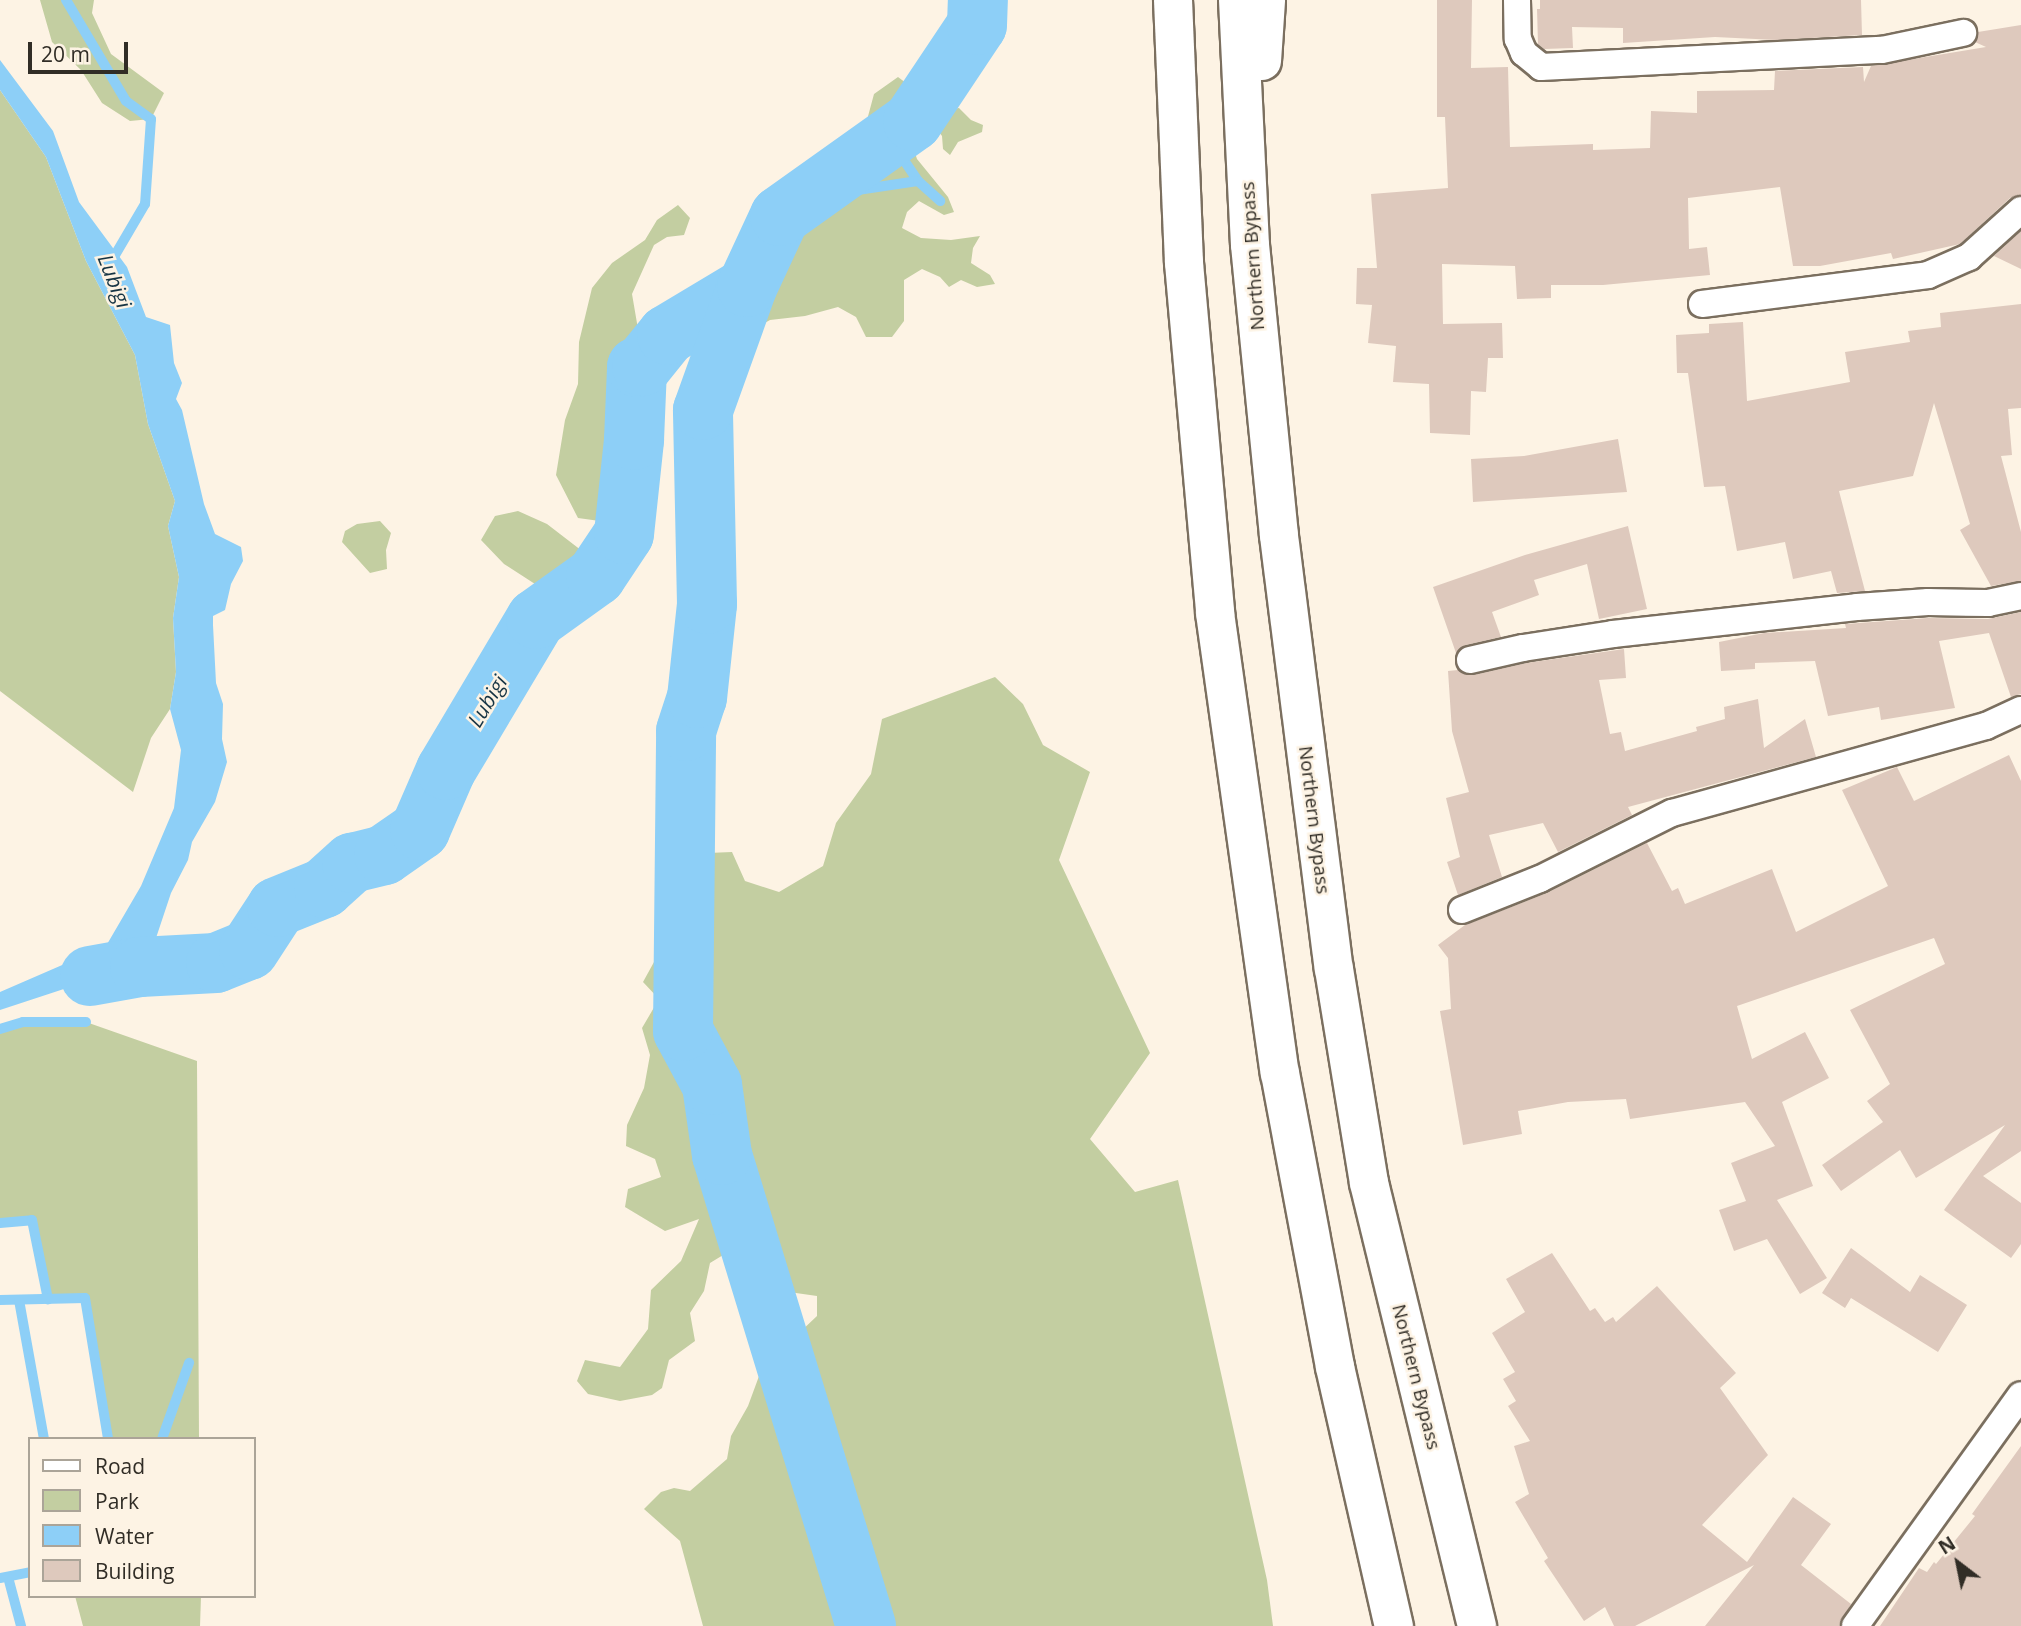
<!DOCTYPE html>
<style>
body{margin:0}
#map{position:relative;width:2021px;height:1626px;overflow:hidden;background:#fdf3e4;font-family:"Open Sans",sans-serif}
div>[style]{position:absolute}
.green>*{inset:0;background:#c3cea1}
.water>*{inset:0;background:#8dcff7}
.stream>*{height:10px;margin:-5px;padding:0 5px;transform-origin:5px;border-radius:5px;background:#8dcff7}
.river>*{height:60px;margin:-30px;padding:0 30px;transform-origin:30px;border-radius:30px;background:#8dcff7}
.building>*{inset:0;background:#dec9bd}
.roads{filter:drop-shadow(2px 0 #7b6f5f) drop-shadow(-2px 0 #7b6f5f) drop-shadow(0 2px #7b6f5f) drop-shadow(0 -2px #7b6f5f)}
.street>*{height:26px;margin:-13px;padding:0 13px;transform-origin:13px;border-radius:13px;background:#fff}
.highway>*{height:38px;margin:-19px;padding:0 19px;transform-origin:19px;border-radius:19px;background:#fff}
span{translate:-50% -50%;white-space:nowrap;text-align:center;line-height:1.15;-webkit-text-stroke:5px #fdf3e4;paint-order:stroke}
.street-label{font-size:19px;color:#312d26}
.water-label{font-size:21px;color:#163444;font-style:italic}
.legend{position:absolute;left:28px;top:1437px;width:228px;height:161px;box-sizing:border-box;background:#fdf3e4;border:2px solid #aba498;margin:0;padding:9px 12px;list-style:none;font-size:21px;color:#312d26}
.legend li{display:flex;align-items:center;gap:14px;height:35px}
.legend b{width:35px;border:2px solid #aba498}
.north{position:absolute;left:1923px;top:1528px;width:70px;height:70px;-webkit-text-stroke:5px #fdf3e4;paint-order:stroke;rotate:328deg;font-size:19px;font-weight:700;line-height:28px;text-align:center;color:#312d26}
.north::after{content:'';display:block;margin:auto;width:24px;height:32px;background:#312d26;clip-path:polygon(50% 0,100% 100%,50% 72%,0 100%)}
.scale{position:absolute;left:28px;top:42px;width:100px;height:32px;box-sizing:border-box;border:4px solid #312d26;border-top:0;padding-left:9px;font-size:21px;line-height:24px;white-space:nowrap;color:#312d26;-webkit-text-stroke:5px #fdf3e4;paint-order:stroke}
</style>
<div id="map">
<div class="green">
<div style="clip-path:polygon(40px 0,94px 0,92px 13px,111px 54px,164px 93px,151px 119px,130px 121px,102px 103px,81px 70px,52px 42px)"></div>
<div style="clip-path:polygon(898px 77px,906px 83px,909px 135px,917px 159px,948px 197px,954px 212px,944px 215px,919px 201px,907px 212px,902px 228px,921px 238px,951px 240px,980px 236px,973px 248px,971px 263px,990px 275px,995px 284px,977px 287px,961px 280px,949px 287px,940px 277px,922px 269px,904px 280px,904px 321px,892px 337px,866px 337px,856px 317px,838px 307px,805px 316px,770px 320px,752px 330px,707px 340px,676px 340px,642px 366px,646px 446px,638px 503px,607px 522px,578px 518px,556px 475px,565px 420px,578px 384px,579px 342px,592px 288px,612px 263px,645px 240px,657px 220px,678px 205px,690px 218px,684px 235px,667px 237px,654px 245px,632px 294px,638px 329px,661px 306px,694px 290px,727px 288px,795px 246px,809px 219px,796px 196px,847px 156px,863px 135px,874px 94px)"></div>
<div style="clip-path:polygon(0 90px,46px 157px,86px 261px,135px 355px,148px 424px,175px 501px,168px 526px,179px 577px,173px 618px,176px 672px,170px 709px,151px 738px,133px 792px,0 691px)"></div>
<div style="clip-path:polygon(959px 108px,971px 120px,983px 125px,982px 132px,958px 142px,950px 155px,943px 149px,942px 136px,933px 124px,946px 110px)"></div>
<div style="clip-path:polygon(518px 511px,547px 524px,586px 554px,599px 590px,581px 603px,568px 604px,553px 591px,535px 584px,504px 564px,481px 540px,495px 516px)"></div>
<div style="clip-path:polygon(380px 521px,391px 533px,386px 550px,387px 569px,370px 573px,342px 542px,345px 531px,357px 524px)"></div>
<div style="clip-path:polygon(995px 677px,1023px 704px,1043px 745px,1090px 772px,1059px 860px,1150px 1053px,1090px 1139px,1135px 1192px,1178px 1180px,1267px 1580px,1273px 1626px,703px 1626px,680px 1541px,644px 1509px,661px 1492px,674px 1488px,690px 1491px,727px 1459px,731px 1436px,748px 1406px,762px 1368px,817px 1316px,817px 1296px,789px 1292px,753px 1333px,745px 1326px,738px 1304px,773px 1283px,769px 1263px,733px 1249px,710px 1263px,704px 1291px,690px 1313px,695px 1341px,669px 1360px,662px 1388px,652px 1395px,620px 1401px,588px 1394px,577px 1381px,585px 1360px,620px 1367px,648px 1329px,651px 1290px,681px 1261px,699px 1219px,665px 1231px,625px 1207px,628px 1189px,661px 1177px,655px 1159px,626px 1146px,627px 1125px,644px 1088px,650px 1055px,642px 1028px,659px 999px,643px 982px,654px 962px,706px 946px,710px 903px,708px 853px,732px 852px,745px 881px,779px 892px,823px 866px,836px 823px,871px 774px,882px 719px)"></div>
<div style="clip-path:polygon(23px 1022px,86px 1022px,197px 1061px,199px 1439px,108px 1439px,85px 1299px,48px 1299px,32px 1220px,0 1223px,0 1029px)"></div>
<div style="clip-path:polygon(75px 1596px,201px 1596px,200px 1626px,83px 1626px)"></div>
</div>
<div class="water">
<div style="clip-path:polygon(0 60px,53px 131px,79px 202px,127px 267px,146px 317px,170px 325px,174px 363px,182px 383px,176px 399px,182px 410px,204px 504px,215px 534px,241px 547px,243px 561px,231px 584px,225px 610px,213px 616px,213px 625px,216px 683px,223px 704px,222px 739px,227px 762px,215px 802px,192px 842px,188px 860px,171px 893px,151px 953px,152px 977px,126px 994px,76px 985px,0 1010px,0 992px,106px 946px,141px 886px,174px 808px,181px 750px,170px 709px,176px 672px,173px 618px,179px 577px,168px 526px,175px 501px,148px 424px,135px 355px,86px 261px,46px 157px,0 90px)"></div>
<div style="clip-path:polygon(426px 817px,428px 844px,407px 859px,348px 881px,330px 902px,271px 917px,264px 904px,287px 888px,305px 885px,358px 843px,398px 835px)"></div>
<div style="clip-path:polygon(258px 937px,268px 970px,256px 962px,241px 960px,224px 971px,230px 951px)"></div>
</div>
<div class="stream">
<div style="left:66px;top:0;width:117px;rotate:59.3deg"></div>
<div style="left:126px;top:101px;width:31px;rotate:36deg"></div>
<div style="left:151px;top:119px;width:85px;rotate:94deg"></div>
<div style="left:145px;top:204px;width:67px;rotate:120.4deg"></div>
<div style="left:889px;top:138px;width:52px;rotate:56deg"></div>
<div style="left:804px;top:198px;width:115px;rotate:-8.5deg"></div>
<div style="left:918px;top:181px;width:30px;rotate:42deg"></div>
<div style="left:0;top:1029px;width:24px;rotate:-17deg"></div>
<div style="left:23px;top:1022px;width:63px"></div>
<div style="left:0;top:1223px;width:32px;rotate:-5deg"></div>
<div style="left:32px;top:1220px;width:81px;rotate:78.6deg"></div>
<div style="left:0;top:1300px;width:85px;rotate:-1.3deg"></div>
<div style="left:85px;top:1298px;width:143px;rotate:80.7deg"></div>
<div style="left:19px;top:1300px;width:141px;rotate:79.8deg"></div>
<div style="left:162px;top:1439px;width:81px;rotate:-70.4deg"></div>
<div style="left:8px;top:1577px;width:51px;rotate:75.1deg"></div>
<div style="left:0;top:1578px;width:31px;rotate:-11deg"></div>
</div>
<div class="river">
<div style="left:90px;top:976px;width:51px;rotate:-10.2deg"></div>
<div style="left:140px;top:967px;width:76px;rotate:-3deg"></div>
<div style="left:216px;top:963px;width:35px;rotate:-22deg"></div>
<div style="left:249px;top:950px;width:51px;rotate:-56.9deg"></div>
<div style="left:277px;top:907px;width:51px;rotate:-22deg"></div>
<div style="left:324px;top:888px;width:38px;rotate:-42deg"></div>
<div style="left:352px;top:863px;width:33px;rotate:-14deg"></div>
<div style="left:384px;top:855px;width:44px;rotate:-34.8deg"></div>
<div style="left:420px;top:830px;width:65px;rotate:-66.6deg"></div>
<div style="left:446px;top:770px;width:176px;rotate:-59.2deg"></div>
<div style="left:536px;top:619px;width:74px;rotate:-35.6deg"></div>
<div style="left:596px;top:576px;width:50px;rotate:-56.3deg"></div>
<div style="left:624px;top:534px;width:95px;rotate:-83.9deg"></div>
<div style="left:634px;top:440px;width:73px;rotate:-87.6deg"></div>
<div style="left:637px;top:367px;width:5px;rotate:-11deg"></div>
<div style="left:642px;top:366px;width:40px;rotate:-51deg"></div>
<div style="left:667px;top:335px;width:93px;rotate:-31deg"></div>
<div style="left:866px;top:1626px;width:493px;rotate:-107deg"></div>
<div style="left:722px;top:1155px;width:71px;rotate:-98.1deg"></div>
<div style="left:712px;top:1085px;width:61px;rotate:-118.2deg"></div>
<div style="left:683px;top:1031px;width:300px;rotate:-89.4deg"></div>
<div style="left:686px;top:731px;width:35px;rotate:-72deg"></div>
<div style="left:697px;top:698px;width:95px;rotate:-83.9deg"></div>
<div style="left:707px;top:604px;width:194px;rotate:-91.2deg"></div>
<div style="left:703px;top:410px;width:131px;rotate:-70.3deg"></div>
<div style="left:747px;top:287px;width:78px;rotate:-65.1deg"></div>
<div style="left:780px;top:216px;width:163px;rotate:-35.5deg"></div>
<div style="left:913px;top:121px;width:115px;rotate:-56.3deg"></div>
<div style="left:977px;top:25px;width:25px;rotate:-88deg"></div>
</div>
<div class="building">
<div style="clip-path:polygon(1437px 0,1472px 0,1471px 68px,1508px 67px,1510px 147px,1593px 144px,1593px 150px,1650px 148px,1651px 111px,1697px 113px,1697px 91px,1774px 90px,1775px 71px,1863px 67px,1864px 82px,1871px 66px,1986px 47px,1975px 42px,1978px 32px,2021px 25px,2021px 195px,2010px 198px,1960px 244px,1893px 259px,1891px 253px,1820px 266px,1793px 266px,1780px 187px,1688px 198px,1689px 249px,1707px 247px,1710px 275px,1603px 285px,1551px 285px,1551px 298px,1517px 299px,1515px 266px,1442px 264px,1443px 324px,1502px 323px,1503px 358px,1488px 358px,1486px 392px,1471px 391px,1470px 435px,1430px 433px,1429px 384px,1393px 382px,1396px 346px,1368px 343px,1372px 305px,1356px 304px,1357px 268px,1377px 268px,1371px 194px,1448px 188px,1445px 117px,1437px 117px)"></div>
<div style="clip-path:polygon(1540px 0,1861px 0,1862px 35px,1776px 40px,1715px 37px,1623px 43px,1623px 28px,1572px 27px,1573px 48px,1544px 49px,1538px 44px,1537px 9px,1540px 9px)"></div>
<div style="clip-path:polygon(2021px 231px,2021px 269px,1994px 256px)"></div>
<div style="clip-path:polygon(2021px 304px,2021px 408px,2008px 409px,2012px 455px,2001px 456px,2021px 532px,2021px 581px,1991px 586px,1960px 530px,1970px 524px,1934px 403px,1913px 476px,1839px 491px,1865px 591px,1837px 593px,1831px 571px,1793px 579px,1785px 542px,1737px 551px,1725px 486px,1704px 487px,1688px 373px,1677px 373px,1676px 335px,1709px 333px,1709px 324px,1743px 322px,1747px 401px,1850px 382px,1845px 352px,1910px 342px,1908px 331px,1941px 327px,1940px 313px)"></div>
<div style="clip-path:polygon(1618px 439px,1627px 492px,1473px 502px,1471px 459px,1524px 456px)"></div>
<div style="clip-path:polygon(1628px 526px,1647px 609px,1599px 619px,1587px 564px,1534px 580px,1539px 595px,1492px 612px,1501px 637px,1466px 645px,1456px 653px,1433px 587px,1525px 555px)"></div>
<div style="clip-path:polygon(2021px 612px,2021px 694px,2011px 697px,1989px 633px,1939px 641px,1955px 708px,1881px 720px,1879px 707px,1828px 716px,1815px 661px,1755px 663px,1755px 669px,1721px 671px,1719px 642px,1764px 633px,1846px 628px,1845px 624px,1928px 618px,1988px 619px)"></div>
<div style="clip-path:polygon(1624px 649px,1626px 678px,1599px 680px,1610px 734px,1621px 732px,1625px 751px,1697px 731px,1696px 727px,1725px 719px,1724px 707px,1758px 699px,1764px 748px,1805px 719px,1816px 757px,1628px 807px,1632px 815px,1558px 852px,1543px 823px,1489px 835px,1502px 877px,1458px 895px,1447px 862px,1460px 857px,1446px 798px,1469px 792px,1452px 731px,1448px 671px,1458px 670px,1473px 675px,1526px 663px)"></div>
<div style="clip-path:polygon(2009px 755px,2021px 781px,2021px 1151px,1983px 1176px,2021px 1203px,2021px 1244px,2011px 1258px,1944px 1210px,2005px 1125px,1916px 1178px,1900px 1150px,1841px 1191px,1822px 1165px,1883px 1122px,1867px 1101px,1890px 1084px,1850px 1010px,1945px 964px,1934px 938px,1737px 1006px,1752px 1059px,1805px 1032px,1829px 1078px,1782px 1102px,1813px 1186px,1777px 1200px,1827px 1278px,1800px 1294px,1767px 1239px,1734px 1251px,1719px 1210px,1746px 1201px,1731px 1163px,1775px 1146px,1745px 1102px,1630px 1119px,1626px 1099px,1568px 1102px,1518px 1111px,1522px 1134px,1463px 1145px,1440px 1011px,1451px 1009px,1448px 958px,1438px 945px,1465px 925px,1547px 893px,1647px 843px,1672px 891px,1678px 888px,1685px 904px,1772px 869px,1796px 932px,1888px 886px,1842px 790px,1897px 767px,1914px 801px)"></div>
<div style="clip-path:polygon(1851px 1248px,1910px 1292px,1920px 1275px,1967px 1305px,1938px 1352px,1851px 1298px,1845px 1308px,1822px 1293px)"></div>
<div style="clip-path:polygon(1552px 1253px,1590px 1311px,1595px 1308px,1605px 1322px,1613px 1317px,1616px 1322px,1657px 1286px,1736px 1373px,1720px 1388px,1768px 1455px,1702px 1525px,1747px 1562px,1793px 1497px,1831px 1524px,1801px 1565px,1851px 1604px,1839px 1626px,1705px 1626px,1754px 1565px,1635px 1626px,1614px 1626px,1605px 1607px,1584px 1621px,1544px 1561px,1548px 1558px,1515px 1502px,1529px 1494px,1514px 1446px,1530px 1441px,1508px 1406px,1516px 1401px,1503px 1379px,1515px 1372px,1492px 1333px,1525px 1312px,1506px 1279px)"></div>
<div style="clip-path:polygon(2021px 1446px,2021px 1626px,1880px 1626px,1919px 1568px,1927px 1572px,1934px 1562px,1936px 1564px,1975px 1516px,1972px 1514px)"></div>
</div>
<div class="roads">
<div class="street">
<div style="left:1517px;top:0;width:39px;rotate:89deg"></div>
<div style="left:1518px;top:39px;width:15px;rotate:67deg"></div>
<div style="left:1524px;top:53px;width:22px;rotate:39deg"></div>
<div style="left:1541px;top:67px;width:341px;rotate:-2.9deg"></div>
<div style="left:1882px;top:50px;width:83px;rotate:-11.9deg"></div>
<div style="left:1702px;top:304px;width:228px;rotate:-7.3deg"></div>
<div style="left:1928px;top:275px;width:45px;rotate:-23.7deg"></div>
<div style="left:1969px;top:257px;width:70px;rotate:-42.1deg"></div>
<div style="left:1470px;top:660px;width:54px;rotate:-12.8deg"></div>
<div style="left:1523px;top:648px;width:91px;rotate:-8.8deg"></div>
<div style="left:1613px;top:634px;width:245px;rotate:-6.3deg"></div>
<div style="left:1857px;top:607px;width:71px;rotate:-4deg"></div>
<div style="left:1928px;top:602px;width:60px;rotate:1deg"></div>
<div style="left:1988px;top:603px;width:34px;rotate:-12deg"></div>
<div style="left:1462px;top:910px;width:84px;rotate:-21.7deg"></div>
<div style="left:1540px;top:879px;width:148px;rotate:-26.6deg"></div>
<div style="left:1672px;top:813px;width:326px;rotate:-15.5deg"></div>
<div style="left:1986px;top:726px;width:38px;rotate:-25deg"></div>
<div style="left:1855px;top:1626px;width:284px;rotate:-54.3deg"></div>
</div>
<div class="highway">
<div style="left:1173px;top:0;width:263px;rotate:87.6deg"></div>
<div style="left:1184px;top:263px;width:351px;rotate:84.9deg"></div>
<div style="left:1215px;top:613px;width:465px;rotate:82deg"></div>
<div style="left:1280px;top:1073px;width:299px;rotate:79.4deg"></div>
<div style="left:1335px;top:1367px;width:266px;rotate:77.2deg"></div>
<div style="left:1238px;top:0;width:245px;rotate:87.2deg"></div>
<div style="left:1250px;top:245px;width:292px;rotate:84.3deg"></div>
<div style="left:1279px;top:536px;width:436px;rotate:82.8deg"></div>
<div style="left:1334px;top:969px;width:217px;rotate:80.7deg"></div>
<div style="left:1369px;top:1183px;width:456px;rotate:76.3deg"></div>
<div style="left:1262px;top:61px;width:61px;rotate:-86.2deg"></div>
</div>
</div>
<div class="street-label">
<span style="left:1253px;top:256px;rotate:-94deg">Northern Bypass</span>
<span style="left:1314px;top:820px;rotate:83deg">Northern Bypass</span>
<span style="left:1416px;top:1377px;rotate:76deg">Northern Bypass</span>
</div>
<div class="water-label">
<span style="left:115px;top:281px;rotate:68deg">Lubigi</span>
<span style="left:487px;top:701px;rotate:-59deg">Lubigi</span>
</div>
<ul class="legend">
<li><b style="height:9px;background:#fff"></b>Road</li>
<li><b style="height:19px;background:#c3cea1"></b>Park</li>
<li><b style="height:19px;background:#8dcff7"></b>Water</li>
<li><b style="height:19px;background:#dec9bd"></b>Building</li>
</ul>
<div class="north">N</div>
<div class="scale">20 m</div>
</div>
